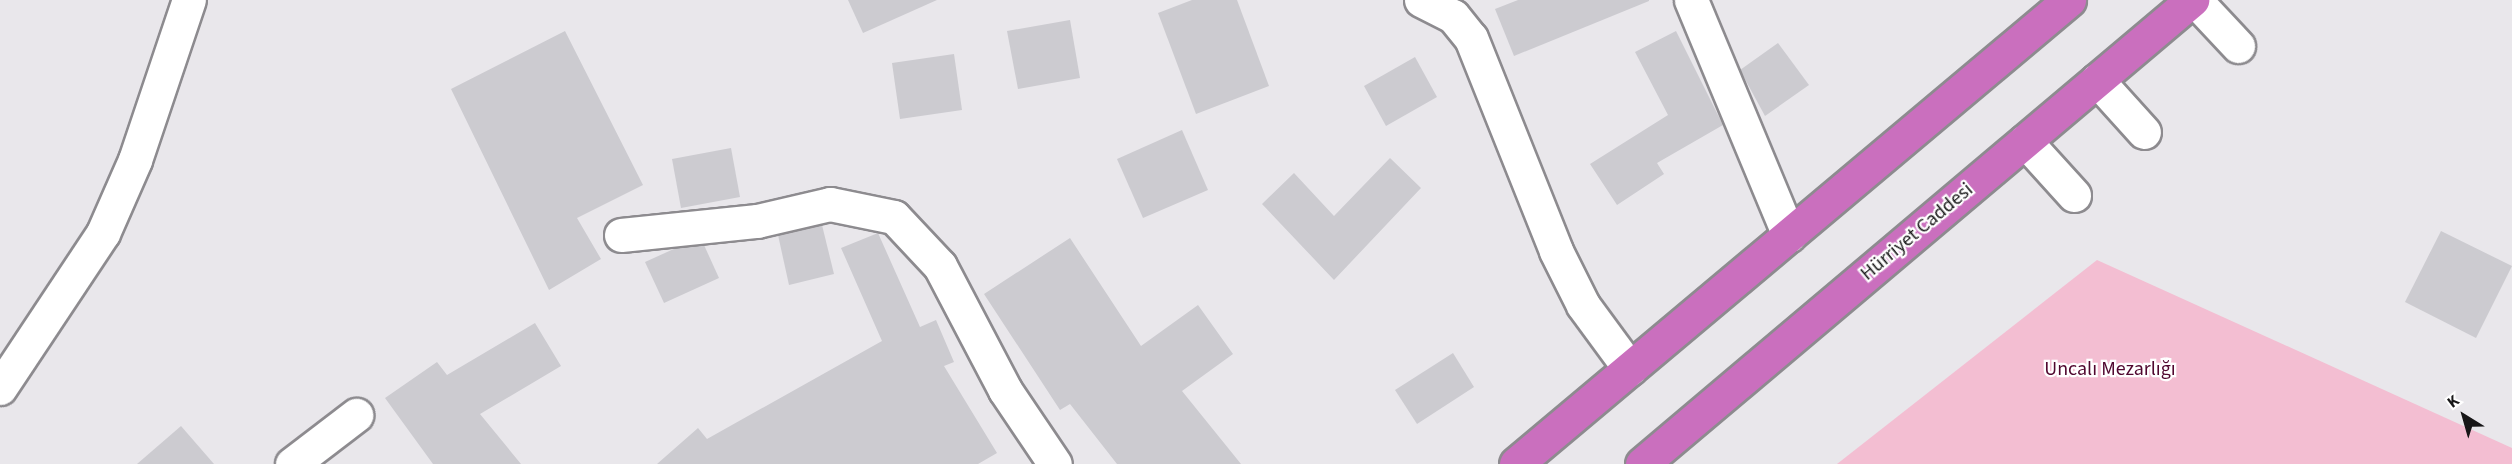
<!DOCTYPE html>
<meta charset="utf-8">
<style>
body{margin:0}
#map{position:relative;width:2512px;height:464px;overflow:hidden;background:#e9e7eb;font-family:"Source Sans 3",sans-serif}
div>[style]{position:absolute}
.green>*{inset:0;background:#f3bed2}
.building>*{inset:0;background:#cccbd0}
.roads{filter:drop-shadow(2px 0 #8d8b8f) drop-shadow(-2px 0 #8d8b8f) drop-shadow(0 2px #8d8b8f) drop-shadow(0 -2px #8d8b8f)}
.minor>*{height:33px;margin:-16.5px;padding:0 16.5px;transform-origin:16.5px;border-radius:16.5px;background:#fff}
.highway>*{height:33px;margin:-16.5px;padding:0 16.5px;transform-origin:16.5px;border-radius:16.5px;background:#ca6fbe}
span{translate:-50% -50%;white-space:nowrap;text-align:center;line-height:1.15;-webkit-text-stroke:4.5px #fff;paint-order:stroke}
.street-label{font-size:20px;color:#171617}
.park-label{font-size:20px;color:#50072f}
.north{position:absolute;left:2434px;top:386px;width:60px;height:60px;-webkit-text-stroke:4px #fff;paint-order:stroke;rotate:323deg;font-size:16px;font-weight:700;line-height:24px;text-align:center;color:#171617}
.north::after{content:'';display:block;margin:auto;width:21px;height:27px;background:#171617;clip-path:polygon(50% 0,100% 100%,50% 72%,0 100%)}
</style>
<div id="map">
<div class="green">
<div style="clip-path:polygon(2097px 260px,2512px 448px,2512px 464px,1837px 464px)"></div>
</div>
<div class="building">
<div style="clip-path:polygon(848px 0,937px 0,863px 33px)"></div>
<div style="clip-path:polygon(1192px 0,1237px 0,1269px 86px,1196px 114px,1158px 13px)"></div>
<div style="clip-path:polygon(1518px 0,1649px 0,1649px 1px,1514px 56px,1495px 9px)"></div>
<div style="clip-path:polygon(1070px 20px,1080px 78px,1018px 89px,1007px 31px)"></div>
<div style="clip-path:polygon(565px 31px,643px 185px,577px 218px,601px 259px,549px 290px,451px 89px)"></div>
<div style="clip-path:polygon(1676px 31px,1723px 125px,1657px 163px,1664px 174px,1617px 205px,1590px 164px,1668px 115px,1635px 52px)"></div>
<div style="clip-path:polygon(1778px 43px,1809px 85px,1765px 116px,1740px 70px)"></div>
<div style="clip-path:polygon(954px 54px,962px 110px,900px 119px,892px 63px)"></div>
<div style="clip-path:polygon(1415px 57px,1437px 97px,1386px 126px,1364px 86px)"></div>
<div style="clip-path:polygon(1182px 130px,1208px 190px,1143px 218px,1117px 159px)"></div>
<div style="clip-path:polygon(731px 148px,740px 197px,681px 208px,672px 159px)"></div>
<div style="clip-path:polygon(1390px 158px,1421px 188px,1334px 280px,1262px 204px,1294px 173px,1334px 216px)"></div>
<div style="clip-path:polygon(822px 225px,834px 274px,789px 285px,778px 235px)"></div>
<div style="clip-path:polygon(2441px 231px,2512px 266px,2476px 338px,2405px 302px)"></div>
<div style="clip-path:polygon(878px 233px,920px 327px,936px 320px,954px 362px,944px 366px,997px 453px,978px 464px,657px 464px,698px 428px,707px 439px,882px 341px,841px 248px)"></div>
<div style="clip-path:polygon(1070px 238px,1141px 346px,1198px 305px,1233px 354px,1182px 391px,1241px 464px,1117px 464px,1070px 404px,1060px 410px,984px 294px)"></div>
<div style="clip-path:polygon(704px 245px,719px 278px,664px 303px,645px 262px,676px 248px)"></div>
<div style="clip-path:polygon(535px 323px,561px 366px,480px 414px,521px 464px,433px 464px,385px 398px,437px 362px,447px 375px)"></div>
<div style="clip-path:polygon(1453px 353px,1474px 387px,1417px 424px,1395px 390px)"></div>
<div style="clip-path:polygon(181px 426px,214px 464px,137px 464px)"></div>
</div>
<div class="roads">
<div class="minor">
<div style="left:1421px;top:0;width:36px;rotate:27deg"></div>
<div style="left:1453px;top:16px;width:28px;rotate:51deg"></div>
<div style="left:1471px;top:38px;width:229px;rotate:68.2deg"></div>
<div style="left:1556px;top:251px;width:60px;rotate:63.4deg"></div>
<div style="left:1583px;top:305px;width:79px;rotate:53.7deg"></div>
<div style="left:1691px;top:0;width:255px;rotate:67.4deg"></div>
<div style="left:2195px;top:0;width:63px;rotate:46.9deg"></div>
<div style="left:2097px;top:80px;width:70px;rotate:47.9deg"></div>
<div style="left:2025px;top:141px;width:73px;rotate:47.8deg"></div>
<div style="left:621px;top:235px;width:137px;rotate:-5.9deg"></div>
<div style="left:757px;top:221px;width:75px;rotate:-13.1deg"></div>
<div style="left:830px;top:204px;width:65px;rotate:11.5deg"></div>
<div style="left:894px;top:217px;width:67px;rotate:46.8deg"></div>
<div style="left:940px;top:266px;width:140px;rotate:62.3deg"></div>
<div style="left:1005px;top:390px;width:89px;rotate:56deg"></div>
<div style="left:0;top:388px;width:186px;rotate:-56.4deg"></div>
<div style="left:103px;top:233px;width:80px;rotate:-66.3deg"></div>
<div style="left:135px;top:160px;width:169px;rotate:-71.4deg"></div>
<div style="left:292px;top:464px;width:81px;rotate:-37.4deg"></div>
</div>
<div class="highway">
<div style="left:1516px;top:464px;width:722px;rotate:-40deg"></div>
<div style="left:1642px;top:464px;width:720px;rotate:-40.15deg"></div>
</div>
</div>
<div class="street-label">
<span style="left:1917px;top:232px;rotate:-40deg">Hürriyet Caddesi</span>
</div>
<div class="park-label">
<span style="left:2110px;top:369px">Uncalı Mezarlığı</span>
</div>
<div class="north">K</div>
</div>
